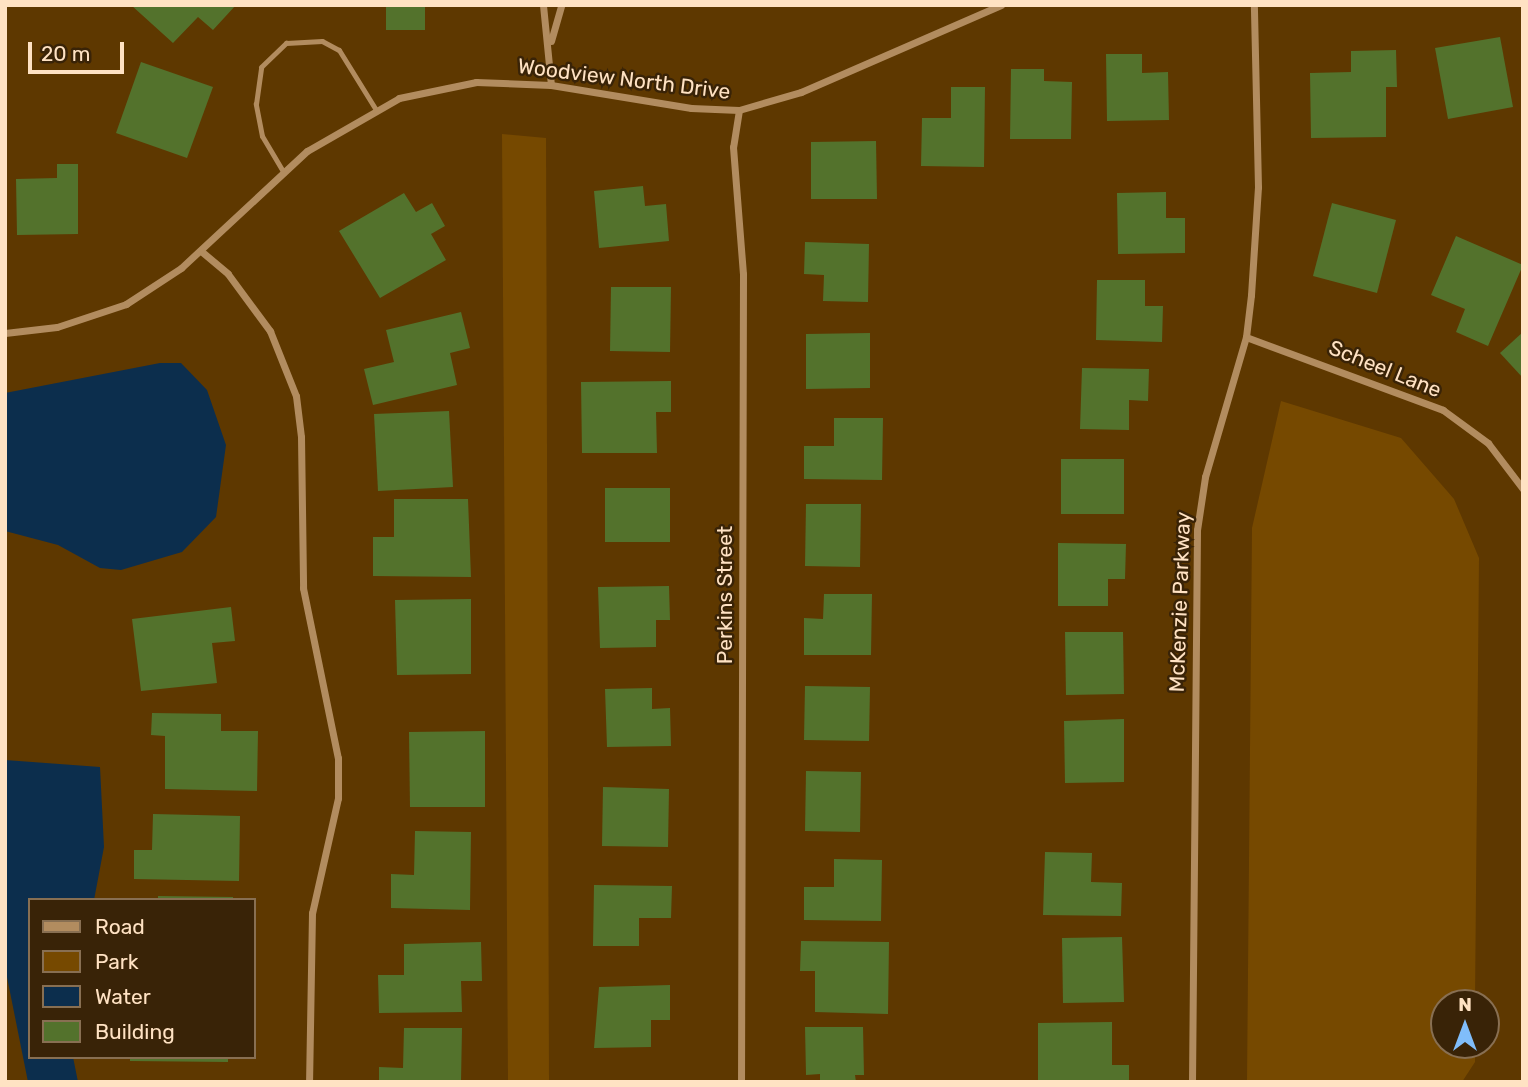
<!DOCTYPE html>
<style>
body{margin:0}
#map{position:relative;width:1528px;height:1087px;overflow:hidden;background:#5e3800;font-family:Rubik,sans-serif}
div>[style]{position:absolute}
.green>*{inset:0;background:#764900}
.water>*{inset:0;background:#0c2e4d}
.building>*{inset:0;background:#53722c}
.lane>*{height:5px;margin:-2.5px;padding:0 2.5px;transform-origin:2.5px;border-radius:2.5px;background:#b28c5f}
.street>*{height:7px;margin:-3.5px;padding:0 3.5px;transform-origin:3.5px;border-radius:3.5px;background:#b28c5f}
span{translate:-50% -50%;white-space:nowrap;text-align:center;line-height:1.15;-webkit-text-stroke:5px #392307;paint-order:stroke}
.street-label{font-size:21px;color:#ffe2c3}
.frame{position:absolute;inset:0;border:7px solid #ffe2c3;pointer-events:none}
.legend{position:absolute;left:28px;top:898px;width:228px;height:161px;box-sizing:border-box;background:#392307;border:2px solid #886f52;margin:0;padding:9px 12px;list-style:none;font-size:21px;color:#ffe2c3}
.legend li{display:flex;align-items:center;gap:14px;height:35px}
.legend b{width:35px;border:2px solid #886f52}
.north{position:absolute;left:1430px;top:989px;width:70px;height:70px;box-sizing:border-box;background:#392307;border:2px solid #886f52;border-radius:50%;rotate:0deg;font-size:19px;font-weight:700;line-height:28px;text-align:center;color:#ffe2c3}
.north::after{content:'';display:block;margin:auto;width:24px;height:32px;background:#80bdfa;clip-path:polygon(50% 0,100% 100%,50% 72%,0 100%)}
.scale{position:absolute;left:28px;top:42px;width:96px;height:32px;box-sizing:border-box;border:4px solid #ffe2c3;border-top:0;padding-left:9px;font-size:21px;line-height:24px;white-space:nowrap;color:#ffe2c3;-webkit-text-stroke:5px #392307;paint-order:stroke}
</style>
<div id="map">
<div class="green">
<div style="clip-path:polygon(502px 134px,546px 138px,549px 1082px,508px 1082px)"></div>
<div style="clip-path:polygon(1281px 401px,1401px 438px,1454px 499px,1479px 558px,1475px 1003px,1444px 1003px,1444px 1045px,1475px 1045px,1475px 1062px,1462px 1082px,1247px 1082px,1252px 528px)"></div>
</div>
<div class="water">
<div style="clip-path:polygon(160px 363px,181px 363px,207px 390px,226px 445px,216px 517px,182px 552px,121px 570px,100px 568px,58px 545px,5px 531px,5px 393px)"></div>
<div style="clip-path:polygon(5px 760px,100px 767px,104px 847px,94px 900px,30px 900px,30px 1057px,73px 1057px,78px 1082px,28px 1082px,5px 967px)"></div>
</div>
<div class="building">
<div style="clip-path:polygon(131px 5px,236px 5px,213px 30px,198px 17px,173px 43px)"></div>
<div style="clip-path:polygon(386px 5px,425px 5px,425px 30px,386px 30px)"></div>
<div style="clip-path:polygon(1500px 37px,1513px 107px,1448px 119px,1435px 48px)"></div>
<div style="clip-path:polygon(1396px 50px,1397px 87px,1386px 87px,1386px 137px,1311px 138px,1310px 73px,1351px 72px,1351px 51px)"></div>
<div style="clip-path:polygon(1106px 54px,1142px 54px,1142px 73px,1168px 72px,1169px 120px,1107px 121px)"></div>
<div style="clip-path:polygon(141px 62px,213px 87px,187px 158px,116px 133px)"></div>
<div style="clip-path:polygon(1011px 69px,1044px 69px,1044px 81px,1072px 82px,1071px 139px,1010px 139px)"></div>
<div style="clip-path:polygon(951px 87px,985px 87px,984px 167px,921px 166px,922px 118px,951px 118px)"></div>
<div style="clip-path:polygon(876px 141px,877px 199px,811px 199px,811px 142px)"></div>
<div style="clip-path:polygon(57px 164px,78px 164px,78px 234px,17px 235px,16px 179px,57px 178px)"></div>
<div style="clip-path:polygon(643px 186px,645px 206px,666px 204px,669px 241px,599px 248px,594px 191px)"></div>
<div style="clip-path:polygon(1166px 192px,1166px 218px,1185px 218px,1185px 253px,1118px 254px,1117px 193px)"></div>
<div style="clip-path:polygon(404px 193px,416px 212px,432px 203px,445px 226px,431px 234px,446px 260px,380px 298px,339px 231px)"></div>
<div style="clip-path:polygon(1332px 203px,1396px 220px,1377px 293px,1313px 276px)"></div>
<div style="clip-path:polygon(1456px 236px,1523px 265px,1488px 346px,1456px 332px,1465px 309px,1431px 295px)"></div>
<div style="clip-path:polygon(805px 242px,869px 244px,868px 302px,823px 301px,824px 275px,804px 274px)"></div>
<div style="clip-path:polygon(1097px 280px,1145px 280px,1145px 306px,1163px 306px,1162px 342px,1096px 340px)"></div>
<div style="clip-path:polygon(611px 287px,671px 287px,670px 352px,610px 351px)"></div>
<div style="clip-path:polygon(461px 312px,470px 348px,450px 353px,457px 385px,373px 405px,364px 369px,394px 362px,386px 330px)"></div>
<div style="clip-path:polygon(1523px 332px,1523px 378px,1500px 353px)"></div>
<div style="clip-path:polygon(870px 333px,870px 388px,806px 389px,806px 334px)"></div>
<div style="clip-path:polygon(1082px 368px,1149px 369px,1148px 401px,1129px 400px,1129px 430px,1080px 429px)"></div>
<div style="clip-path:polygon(671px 381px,671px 412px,656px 412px,657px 453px,582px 453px,581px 382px)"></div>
<div style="clip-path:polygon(449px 411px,453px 487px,378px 491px,374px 414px)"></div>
<div style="clip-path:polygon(834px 418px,883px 418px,882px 480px,804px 479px,804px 446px,834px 446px)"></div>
<div style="clip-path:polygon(1061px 459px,1124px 459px,1124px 514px,1061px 514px)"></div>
<div style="clip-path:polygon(605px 488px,670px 488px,670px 542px,605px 542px)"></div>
<div style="clip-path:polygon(394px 499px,468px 499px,471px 577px,373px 576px,373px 537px,394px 537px)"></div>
<div style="clip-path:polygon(806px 504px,861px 504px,860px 567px,805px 566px)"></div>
<div style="clip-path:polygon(1058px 543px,1126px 544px,1125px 579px,1108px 579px,1108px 606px,1058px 606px)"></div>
<div style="clip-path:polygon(669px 586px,670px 620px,656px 620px,656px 647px,600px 648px,598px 587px)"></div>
<div style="clip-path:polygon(824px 594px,872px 594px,871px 655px,804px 655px,804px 618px,823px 619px)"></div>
<div style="clip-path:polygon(471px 599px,471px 674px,397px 675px,395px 600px)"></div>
<div style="clip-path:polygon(231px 607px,235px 641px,212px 643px,217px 683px,141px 691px,132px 619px)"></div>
<div style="clip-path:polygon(1065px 632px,1123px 632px,1124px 694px,1066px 695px)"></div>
<div style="clip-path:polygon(805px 686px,870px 687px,869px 741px,804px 740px)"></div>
<div style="clip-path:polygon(652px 688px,652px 709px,670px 708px,671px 746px,607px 747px,605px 689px)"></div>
<div style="clip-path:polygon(152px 713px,221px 714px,221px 731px,258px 731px,257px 791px,165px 789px,165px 736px,151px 735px)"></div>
<div style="clip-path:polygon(1124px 719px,1124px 782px,1065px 783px,1064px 721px)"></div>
<div style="clip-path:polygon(485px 731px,485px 807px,410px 807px,409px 732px)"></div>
<div style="clip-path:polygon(806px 771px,861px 772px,860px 832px,805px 831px)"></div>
<div style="clip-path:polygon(603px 787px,669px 789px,668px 847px,602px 846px)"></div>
<div style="clip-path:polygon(153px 814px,240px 816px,239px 881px,134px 879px,134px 850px,152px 850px)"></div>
<div style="clip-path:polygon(415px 831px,471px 832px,470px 910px,391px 908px,391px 874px,414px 875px)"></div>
<div style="clip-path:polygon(1045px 852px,1092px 853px,1091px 882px,1122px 883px,1121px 916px,1043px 915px)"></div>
<div style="clip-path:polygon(834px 859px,882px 860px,881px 921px,804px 920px,804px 887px,834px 887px)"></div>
<div style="clip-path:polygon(594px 885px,672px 886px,671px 918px,639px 918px,639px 946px,593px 946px)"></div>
<div style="clip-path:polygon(158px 896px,233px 897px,233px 900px,158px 900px)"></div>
<div style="clip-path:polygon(1122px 937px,1124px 1002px,1063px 1003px,1062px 938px)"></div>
<div style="clip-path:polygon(801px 941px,889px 942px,888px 1014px,815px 1012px,815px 971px,800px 971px)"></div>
<div style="clip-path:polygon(481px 942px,482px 981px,461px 981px,462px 1012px,379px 1013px,378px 975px,404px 975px,404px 944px)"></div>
<div style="clip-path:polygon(670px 985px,670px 1020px,651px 1020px,651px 1047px,594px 1048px,599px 987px)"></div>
<div style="clip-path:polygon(1112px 1022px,1112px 1065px,1129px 1065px,1129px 1082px,1038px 1082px,1038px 1023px)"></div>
<div style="clip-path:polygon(805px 1027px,863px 1027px,864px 1075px,855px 1075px,856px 1082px,820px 1082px,820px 1074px,806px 1075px)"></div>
<div style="clip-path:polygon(404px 1028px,462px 1028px,461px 1082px,379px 1082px,379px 1067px,403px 1068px)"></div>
<div style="clip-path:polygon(130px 1057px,228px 1057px,228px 1062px,130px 1061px)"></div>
</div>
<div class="lane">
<div style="left:284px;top:173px;width:43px;rotate:-120.7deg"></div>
<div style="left:262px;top:136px;width:33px;rotate:-101deg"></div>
<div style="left:256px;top:104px;width:37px;rotate:-82deg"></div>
<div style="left:261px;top:67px;width:35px;rotate:-44deg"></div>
<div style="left:286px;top:43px;width:36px;rotate:-3deg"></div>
<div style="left:322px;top:41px;width:19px;rotate:28deg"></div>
<div style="left:339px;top:50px;width:70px;rotate:58.3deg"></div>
</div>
<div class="street">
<div style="left:543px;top:5px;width:80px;rotate:84.3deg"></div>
<div style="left:551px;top:41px;width:37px;rotate:-74deg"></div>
<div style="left:739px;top:110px;width:37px;rotate:99deg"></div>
<div style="left:733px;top:147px;width:127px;rotate:85.5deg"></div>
<div style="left:743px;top:274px;width:808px;rotate:90.14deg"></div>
<div style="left:201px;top:251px;width:35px;rotate:40deg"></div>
<div style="left:228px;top:274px;width:71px;rotate:53.6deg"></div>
<div style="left:270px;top:331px;width:70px;rotate:68.2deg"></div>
<div style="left:296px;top:396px;width:41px;rotate:83deg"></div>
<div style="left:301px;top:437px;width:151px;rotate:89.2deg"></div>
<div style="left:303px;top:588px;width:174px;rotate:78.4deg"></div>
<div style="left:338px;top:758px;width:40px;rotate:90deg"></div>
<div style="left:338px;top:798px;width:118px;rotate:102.7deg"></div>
<div style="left:312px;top:913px;width:169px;rotate:91deg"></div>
<div style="left:5px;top:333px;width:52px;rotate:-6.6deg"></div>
<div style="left:57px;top:327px;width:73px;rotate:-18.4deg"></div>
<div style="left:126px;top:304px;width:66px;rotate:-33.2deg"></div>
<div style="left:181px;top:268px;width:172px;rotate:-42.9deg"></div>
<div style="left:307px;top:151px;width:106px;rotate:-29.9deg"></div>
<div style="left:399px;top:98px;width:79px;rotate:-11.7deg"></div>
<div style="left:476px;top:82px;width:75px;rotate:2.3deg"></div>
<div style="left:551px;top:85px;width:142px;rotate:9.3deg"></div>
<div style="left:691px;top:108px;width:48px;rotate:2.4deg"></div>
<div style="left:739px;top:110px;width:65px;rotate:-16.2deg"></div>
<div style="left:801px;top:92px;width:218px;rotate:-23.5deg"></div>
<div style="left:1246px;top:337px;width:210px;rotate:20.3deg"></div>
<div style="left:1443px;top:410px;width:56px;rotate:36.3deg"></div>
<div style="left:1488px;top:443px;width:58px;rotate:52.7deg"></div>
<div style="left:1192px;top:1082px;width:552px;rotate:-89.48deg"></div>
<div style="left:1197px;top:530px;width:54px;rotate:-81.4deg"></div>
<div style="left:1205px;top:477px;width:146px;rotate:-73.7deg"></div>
<div style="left:1246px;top:337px;width:42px;rotate:-83.2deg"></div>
<div style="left:1251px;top:295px;width:108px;rotate:-86.3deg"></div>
<div style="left:1258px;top:187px;width:182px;rotate:-91.3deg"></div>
</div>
<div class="street-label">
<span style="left:624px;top:79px;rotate:7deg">Woodview North Drive</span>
<span style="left:1385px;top:369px;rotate:22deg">Scheel Lane</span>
<span style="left:725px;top:595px;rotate:-90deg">Perkins Street</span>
<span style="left:1180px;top:602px;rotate:-88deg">McKenzie Parkway</span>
</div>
<div class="frame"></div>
<ul class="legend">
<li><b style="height:9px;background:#b28c5f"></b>Road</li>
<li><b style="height:19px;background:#764900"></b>Park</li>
<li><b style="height:19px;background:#0c2e4d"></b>Water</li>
<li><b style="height:19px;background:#53722c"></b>Building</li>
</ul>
<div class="north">N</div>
<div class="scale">20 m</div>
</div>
